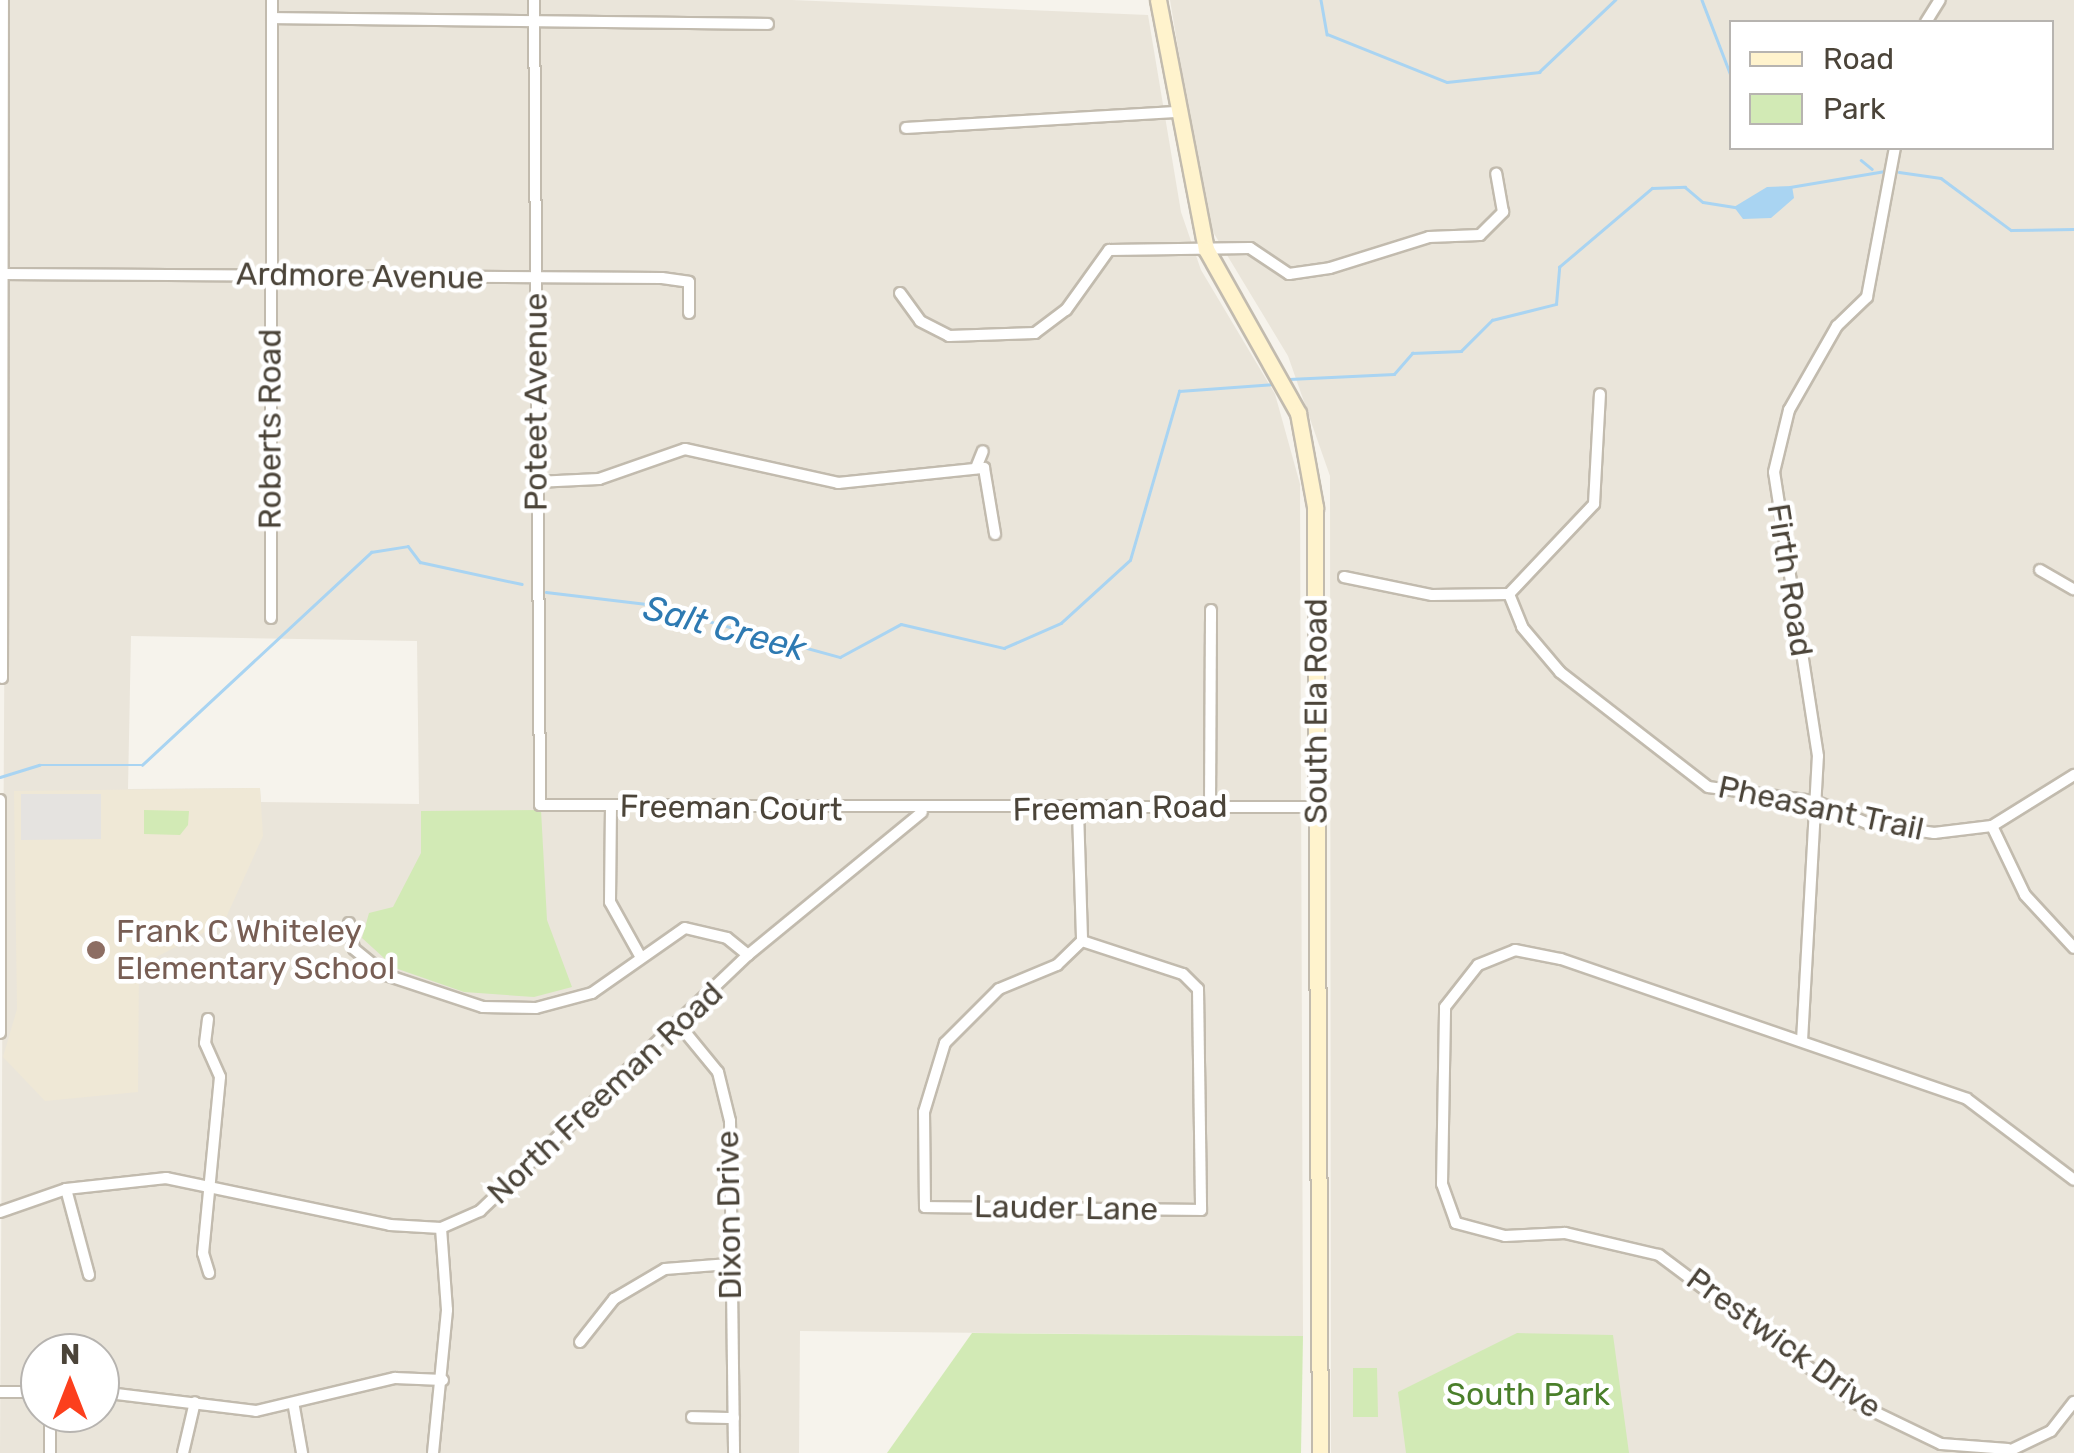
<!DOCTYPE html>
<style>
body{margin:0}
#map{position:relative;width:2074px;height:1453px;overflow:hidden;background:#f6f3ec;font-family:Rubik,sans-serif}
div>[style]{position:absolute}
.residential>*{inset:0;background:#eae5da}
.education>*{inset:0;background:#efe8d6}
.green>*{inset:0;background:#d2eab5}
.parking>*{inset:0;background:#e5e3e0}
.water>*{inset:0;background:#a9d4f2}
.stream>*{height:2.5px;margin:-1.25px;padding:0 1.25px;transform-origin:1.25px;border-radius:1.25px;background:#a9d4f2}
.roads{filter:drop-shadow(2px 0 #c2bbae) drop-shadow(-2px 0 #c2bbae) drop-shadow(0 2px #c2bbae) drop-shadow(0 -2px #c2bbae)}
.street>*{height:10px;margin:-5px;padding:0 5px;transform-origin:5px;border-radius:5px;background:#fff}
.secondary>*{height:15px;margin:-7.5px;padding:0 7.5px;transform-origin:7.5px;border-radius:7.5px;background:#fff3cd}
.dots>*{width:28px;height:28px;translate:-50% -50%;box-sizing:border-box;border:5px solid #fff;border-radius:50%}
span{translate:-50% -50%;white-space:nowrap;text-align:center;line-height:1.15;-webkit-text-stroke:9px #fff;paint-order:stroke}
.street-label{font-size:32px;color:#4b4439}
.education-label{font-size:32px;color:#785e54}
.left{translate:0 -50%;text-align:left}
.park-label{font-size:32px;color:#4a7f2a}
.water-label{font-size:35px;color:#2e7ab2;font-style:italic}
.legend{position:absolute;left:1729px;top:20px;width:325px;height:130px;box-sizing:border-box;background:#fff;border:2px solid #b7b4b0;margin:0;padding:12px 18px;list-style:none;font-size:30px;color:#4b4439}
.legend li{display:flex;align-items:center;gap:20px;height:50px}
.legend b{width:50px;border:2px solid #b7b4b0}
.north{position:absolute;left:20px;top:1333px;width:100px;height:100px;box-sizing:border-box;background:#fff;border:2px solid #b7b4b0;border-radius:50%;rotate:0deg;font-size:28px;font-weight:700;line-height:40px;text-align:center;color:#4b4439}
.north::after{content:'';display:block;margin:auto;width:35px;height:45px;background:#fc3f1d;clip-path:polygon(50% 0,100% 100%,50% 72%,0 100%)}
</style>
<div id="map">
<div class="residential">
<div style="clip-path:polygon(evenodd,8px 0,792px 0,1148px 15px,1181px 212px,1201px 270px,1275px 394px,1300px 484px,1303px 1336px,800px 1331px,799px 1453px,0 1453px,8px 0,131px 636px,417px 641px,419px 804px,261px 802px,260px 788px,128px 789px,131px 636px,8px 0,40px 1353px,100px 1353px,100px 1413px,40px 1413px,40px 1353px)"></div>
<div style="clip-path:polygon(evenodd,1170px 0,2074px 0,2074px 1453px,1331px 1453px,1330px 476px,1288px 356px,1207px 222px,1170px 0,1732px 22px,2052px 22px,2052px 148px,1732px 148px,1732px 22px)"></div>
</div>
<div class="education">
<div style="clip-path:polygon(260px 788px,263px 836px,224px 922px,139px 966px,138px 1092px,45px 1101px,3px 1057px,17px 1009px,14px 791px)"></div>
</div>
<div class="green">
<div style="clip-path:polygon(144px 810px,189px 811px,188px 825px,180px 835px,144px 834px)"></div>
<div style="clip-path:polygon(541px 810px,547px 920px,572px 987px,534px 997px,464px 992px,395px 968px,362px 938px,369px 913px,393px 907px,421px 853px,421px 811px)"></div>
<div style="clip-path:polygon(972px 1333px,1303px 1336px,1301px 1453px,887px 1453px)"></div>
<div style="clip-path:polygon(1517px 1333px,1613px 1335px,1629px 1453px,1406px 1453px,1398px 1392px)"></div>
<div style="clip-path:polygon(1353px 1368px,1377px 1368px,1378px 1417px,1353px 1417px)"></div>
</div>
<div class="parking">
<div style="clip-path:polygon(21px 794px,101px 794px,101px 839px,21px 840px)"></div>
</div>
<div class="water">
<div style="clip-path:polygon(1792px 186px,1794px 198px,1771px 218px,1743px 219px,1734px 207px,1767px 187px)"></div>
</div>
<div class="stream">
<div style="left:1321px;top:0;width:35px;rotate:80deg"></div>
<div style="left:1327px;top:34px;width:129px;rotate:21.8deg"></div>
<div style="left:1447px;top:82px;width:93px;rotate:-6.2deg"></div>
<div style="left:1539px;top:72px;width:105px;rotate:-43.5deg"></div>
<div style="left:1702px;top:0;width:84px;rotate:69deg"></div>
<div style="left:1846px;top:148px;width:1px"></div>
<div style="left:1861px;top:160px;width:14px;rotate:39deg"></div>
<div style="left:1899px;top:172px;width:42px;rotate:8.1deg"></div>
<div style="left:1941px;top:178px;width:87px;rotate:36.6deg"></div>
<div style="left:2011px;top:230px;width:63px;rotate:-0.9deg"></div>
<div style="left:1790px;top:187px;width:96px;rotate:-9.6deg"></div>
<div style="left:1289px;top:379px;width:105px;rotate:-2.7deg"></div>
<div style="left:1394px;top:374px;width:28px;rotate:-49deg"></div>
<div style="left:1412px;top:353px;width:49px;rotate:-2.3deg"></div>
<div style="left:1461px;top:351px;width:44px;rotate:-45deg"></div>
<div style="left:1492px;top:320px;width:66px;rotate:-14deg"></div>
<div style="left:1556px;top:304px;width:37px;rotate:-85deg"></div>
<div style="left:1559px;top:267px;width:122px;rotate:-40.3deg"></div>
<div style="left:1652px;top:188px;width:33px;rotate:-2deg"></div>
<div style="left:1685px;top:187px;width:23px;rotate:40deg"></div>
<div style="left:1703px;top:202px;width:33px;rotate:9deg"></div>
<div style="left:546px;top:592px;width:101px;rotate:6.8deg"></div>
<div style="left:646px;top:604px;width:201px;rotate:15.3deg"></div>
<div style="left:840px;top:657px;width:69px;rotate:-28.4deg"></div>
<div style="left:901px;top:624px;width:106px;rotate:13.1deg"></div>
<div style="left:1004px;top:648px;width:62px;rotate:-23.7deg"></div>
<div style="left:1061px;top:623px;width:93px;rotate:-42.4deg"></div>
<div style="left:1130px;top:560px;width:176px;rotate:-73.8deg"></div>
<div style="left:1179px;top:391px;width:95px;rotate:-4.2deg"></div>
<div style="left:0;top:777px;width:41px;rotate:-17.1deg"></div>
<div style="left:39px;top:765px;width:103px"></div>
<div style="left:142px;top:765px;width:313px;rotate:-42.9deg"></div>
<div style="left:371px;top:552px;width:37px;rotate:-9deg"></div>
<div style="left:408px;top:546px;width:20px;rotate:53deg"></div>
<div style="left:420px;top:562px;width:104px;rotate:12.2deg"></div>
</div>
<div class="roads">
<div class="street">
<div style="left:534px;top:0;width:805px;rotate:89.57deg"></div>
<div style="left:540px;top:805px;width:776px;rotate:0.15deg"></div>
<div style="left:272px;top:18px;width:496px;rotate:0.7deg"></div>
<div style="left:1926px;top:22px;width:26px;rotate:-58deg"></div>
<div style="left:906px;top:128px;width:269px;rotate:-3.4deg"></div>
<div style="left:0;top:274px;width:662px;rotate:0.35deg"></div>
<div style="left:662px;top:278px;width:27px;rotate:8deg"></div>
<div style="left:689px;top:282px;width:31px;rotate:90deg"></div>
<div style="left:900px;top:293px;width:34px;rotate:54deg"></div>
<div style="left:920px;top:321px;width:33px;rotate:27deg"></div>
<div style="left:949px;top:336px;width:86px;rotate:-2deg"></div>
<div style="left:1035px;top:333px;width:39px;rotate:-37deg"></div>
<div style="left:1066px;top:310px;width:74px;rotate:-54.4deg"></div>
<div style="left:1109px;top:250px;width:141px;rotate:-0.8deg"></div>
<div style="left:1250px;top:248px;width:47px;rotate:33.7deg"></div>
<div style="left:1289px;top:274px;width:41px;rotate:-8.3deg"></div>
<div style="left:1330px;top:268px;width:104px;rotate:-17.4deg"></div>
<div style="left:1429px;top:237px;width:51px;rotate:-2.2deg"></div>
<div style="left:1480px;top:235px;width:33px;rotate:-45deg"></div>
<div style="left:1503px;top:212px;width:39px;rotate:-100deg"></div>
<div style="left:976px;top:468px;width:18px;rotate:-68deg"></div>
<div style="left:536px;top:482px;width:63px;rotate:-2.7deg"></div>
<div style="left:599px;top:479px;width:91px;rotate:-19.2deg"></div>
<div style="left:685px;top:449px;width:157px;rotate:12.5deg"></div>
<div style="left:838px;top:483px;width:147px;rotate:-5.9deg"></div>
<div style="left:984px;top:468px;width:67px;rotate:80.5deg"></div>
<div style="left:2040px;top:570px;width:39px;rotate:30deg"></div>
<div style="left:1344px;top:577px;width:90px;rotate:11.6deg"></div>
<div style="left:1432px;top:595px;width:77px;rotate:-0.7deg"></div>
<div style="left:1509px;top:594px;width:35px;rotate:68deg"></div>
<div style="left:1522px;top:627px;width:59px;rotate:49.8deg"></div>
<div style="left:1560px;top:672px;width:187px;rotate:37.8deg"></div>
<div style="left:1708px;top:787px;width:108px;rotate:7.5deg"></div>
<div style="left:1815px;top:801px;width:59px;rotate:23.1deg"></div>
<div style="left:1869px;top:824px;width:66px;rotate:7.9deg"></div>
<div style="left:1934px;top:833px;width:58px;rotate:-6.9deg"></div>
<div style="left:1992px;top:826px;width:76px;rotate:64.4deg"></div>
<div style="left:2025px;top:895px;width:72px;rotate:47.2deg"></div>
<div style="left:1509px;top:594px;width:124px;rotate:-46.6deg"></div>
<div style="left:1594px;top:504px;width:110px;rotate:-86.9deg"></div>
<div style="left:271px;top:618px;width:618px;rotate:-89.91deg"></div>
<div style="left:2px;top:678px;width:678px;rotate:-89.92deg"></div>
<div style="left:0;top:800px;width:233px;rotate:90deg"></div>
<div style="left:611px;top:806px;width:96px;rotate:90.6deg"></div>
<div style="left:610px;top:902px;width:60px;rotate:60.9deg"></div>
<div style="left:1210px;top:807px;width:197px;rotate:-89.7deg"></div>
<div style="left:1078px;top:811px;width:130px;rotate:88.2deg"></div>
<div style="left:1992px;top:826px;width:97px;rotate:-31.9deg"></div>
<div style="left:349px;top:923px;width:26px;rotate:79deg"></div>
<div style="left:354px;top:949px;width:41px;rotate:39.1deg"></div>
<div style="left:386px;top:975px;width:102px;rotate:18.3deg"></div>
<div style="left:483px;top:1007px;width:53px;rotate:1.1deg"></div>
<div style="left:536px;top:1008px;width:58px;rotate:-15deg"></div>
<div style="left:592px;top:993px;width:113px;rotate:-35deg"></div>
<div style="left:685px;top:928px;width:43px;rotate:13.4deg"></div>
<div style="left:727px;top:938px;width:27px;rotate:39deg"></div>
<div style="left:1082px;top:941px;width:106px;rotate:18.1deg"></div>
<div style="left:1183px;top:974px;width:21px;rotate:45deg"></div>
<div style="left:1198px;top:989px;width:221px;rotate:89.2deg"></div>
<div style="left:1201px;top:1210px;width:276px;rotate:-179.4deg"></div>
<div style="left:925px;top:1207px;width:95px;rotate:-90.6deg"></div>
<div style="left:924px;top:1112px;width:72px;rotate:-73.1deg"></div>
<div style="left:945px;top:1043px;width:76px;rotate:-45deg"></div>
<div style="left:999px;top:989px;width:63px;rotate:-22.5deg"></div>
<div style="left:1057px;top:965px;width:35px;rotate:-44deg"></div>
<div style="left:208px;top:1019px;width:24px;rotate:97deg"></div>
<div style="left:205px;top:1043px;width:37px;rotate:66deg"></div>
<div style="left:220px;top:1077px;width:177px;rotate:95.5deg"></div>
<div style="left:203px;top:1253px;width:21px;rotate:73deg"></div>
<div style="left:681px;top:1027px;width:58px;rotate:50.6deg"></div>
<div style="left:718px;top:1072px;width:50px;rotate:76.2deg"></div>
<div style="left:730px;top:1121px;width:332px;rotate:89.3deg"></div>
<div style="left:1802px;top:1041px;width:285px;rotate:-86.8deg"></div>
<div style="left:1818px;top:756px;width:287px;rotate:-98.8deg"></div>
<div style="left:1774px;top:472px;width:64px;rotate:-76.4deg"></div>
<div style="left:1789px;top:410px;width:97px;rotate:-60.3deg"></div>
<div style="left:1837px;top:326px;width:42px;rotate:-44deg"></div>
<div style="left:1867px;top:297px;width:152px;rotate:-79.4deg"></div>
<div style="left:66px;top:1189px;width:89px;rotate:75deg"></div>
<div style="left:0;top:1212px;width:70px;rotate:-19.2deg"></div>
<div style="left:66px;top:1189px;width:101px;rotate:-6.3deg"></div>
<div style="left:166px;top:1178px;width:229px;rotate:11.8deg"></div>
<div style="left:390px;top:1225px;width:51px;rotate:3.4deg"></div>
<div style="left:441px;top:1228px;width:43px;rotate:-23.6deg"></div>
<div style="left:480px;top:1211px;width:371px;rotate:-43.7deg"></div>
<div style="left:748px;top:955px;width:225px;rotate:-39.4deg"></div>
<div style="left:580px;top:1342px;width:55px;rotate:-51.7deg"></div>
<div style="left:614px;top:1299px;width:59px;rotate:-30.5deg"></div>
<div style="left:665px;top:1269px;width:64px;rotate:-4.5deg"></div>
<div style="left:0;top:1392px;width:40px"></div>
<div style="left:100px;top:1392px;width:157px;rotate:6.9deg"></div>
<div style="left:256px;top:1411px;width:143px;rotate:-13.4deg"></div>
<div style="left:395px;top:1378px;width:48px;rotate:2.4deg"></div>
<div style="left:294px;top:1407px;width:47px;rotate:80.1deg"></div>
<div style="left:692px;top:1417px;width:42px;rotate:1.4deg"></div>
<div style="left:2008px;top:1449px;width:67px;rotate:-175.7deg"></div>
<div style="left:1941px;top:1444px;width:92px;rotate:-154.3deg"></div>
<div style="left:1858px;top:1404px;width:249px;rotate:-143.2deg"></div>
<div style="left:1659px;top:1255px;width:97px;rotate:-166.8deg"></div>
<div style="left:1565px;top:1233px;width:60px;rotate:177.1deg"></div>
<div style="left:1505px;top:1236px;width:51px;rotate:-165.1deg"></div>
<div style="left:1456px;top:1223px;width:41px;rotate:-109.7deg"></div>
<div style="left:1442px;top:1184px;width:177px;rotate:-89deg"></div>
<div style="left:1445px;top:1007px;width:53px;rotate:-51.8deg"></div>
<div style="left:1478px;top:965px;width:40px;rotate:-22deg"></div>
<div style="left:1515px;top:950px;width:47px;rotate:11.1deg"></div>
<div style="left:1561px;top:959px;width:429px;rotate:19deg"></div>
<div style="left:1967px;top:1099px;width:134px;rotate:37.1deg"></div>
<div style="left:50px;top:1453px;width:40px;rotate:-90deg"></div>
<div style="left:183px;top:1453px;width:52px;rotate:-76.8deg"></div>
<div style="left:433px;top:1453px;width:144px;rotate:-84.4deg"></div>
<div style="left:447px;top:1310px;width:82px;rotate:-94.2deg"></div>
<div style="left:2005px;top:1453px;width:51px;rotate:-25.6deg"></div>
<div style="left:2051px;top:1431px;width:37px;rotate:-52deg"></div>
</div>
<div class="secondary">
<div style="left:1158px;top:0;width:254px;rotate:79.1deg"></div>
<div style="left:1206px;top:249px;width:188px;rotate:60.7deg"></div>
<div style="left:1298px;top:413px;width:96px;rotate:79.7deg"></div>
<div style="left:1315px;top:507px;width:946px;rotate:89.7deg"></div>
</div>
</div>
<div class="dots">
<div style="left:96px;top:950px;background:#8d6e63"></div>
</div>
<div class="street-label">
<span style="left:360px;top:276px;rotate:1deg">Ardmore Avenue</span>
<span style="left:536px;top:402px;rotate:-90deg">Poteet Avenue</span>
<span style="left:270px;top:429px;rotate:-90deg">Roberts Road</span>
<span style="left:1790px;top:580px;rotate:81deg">Firth Road</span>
<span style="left:1316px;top:711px;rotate:-90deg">South Ela Road</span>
<span style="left:731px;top:808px;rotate:1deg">Freeman Court</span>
<span style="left:1120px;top:808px;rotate:-1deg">Freeman Road</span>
<span style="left:1821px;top:808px;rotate:12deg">Pheasant Trail</span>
<span style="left:605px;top:1093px;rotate:-43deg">North Freeman Road</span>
<span style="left:1066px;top:1208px;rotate:1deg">Lauder Lane</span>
<span style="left:729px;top:1215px;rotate:-91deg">Dixon Drive</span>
<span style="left:1784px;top:1343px;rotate:36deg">Prestwick Drive</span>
</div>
<div class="education-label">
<span class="left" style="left:116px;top:950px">Frank C Whiteley<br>Elementary School</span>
</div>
<div class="park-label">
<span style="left:1528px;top:1394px">South Park</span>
</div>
<div class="water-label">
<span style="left:725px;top:628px;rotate:15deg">Salt Creek</span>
</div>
<ul class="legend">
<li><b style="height:12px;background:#fff3cd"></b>Road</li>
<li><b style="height:28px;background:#d2eab5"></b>Park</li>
</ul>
<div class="north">N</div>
</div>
